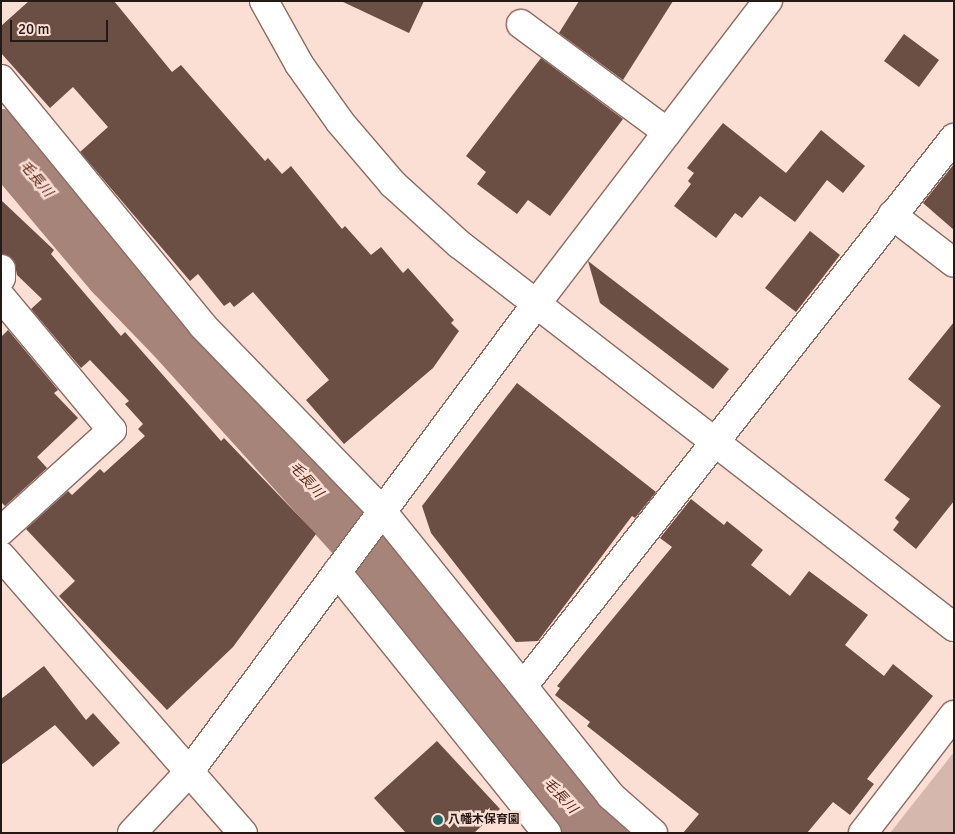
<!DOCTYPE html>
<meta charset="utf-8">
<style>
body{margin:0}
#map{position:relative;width:955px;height:834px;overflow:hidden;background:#fbded4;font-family:Signika,"Noto Sans JP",sans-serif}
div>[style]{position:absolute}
.green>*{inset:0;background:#d6b7ad}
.river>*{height:59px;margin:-29.5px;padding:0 29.5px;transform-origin:29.5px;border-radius:29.5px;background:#a68479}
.building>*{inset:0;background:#6b4e44}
.roads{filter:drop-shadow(1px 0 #8c6d62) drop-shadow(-1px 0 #8c6d62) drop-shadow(0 1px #8c6d62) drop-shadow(0 -1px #8c6d62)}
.minor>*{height:28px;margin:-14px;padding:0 14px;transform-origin:14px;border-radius:14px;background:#fff}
.dots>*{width:14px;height:14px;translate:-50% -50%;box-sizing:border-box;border:2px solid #fbded4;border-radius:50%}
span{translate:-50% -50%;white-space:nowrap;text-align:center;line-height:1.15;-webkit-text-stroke:5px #fbded4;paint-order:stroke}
.poi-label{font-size:12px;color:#251915;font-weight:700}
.left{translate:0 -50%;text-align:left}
.water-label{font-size:14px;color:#582918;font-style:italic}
.frame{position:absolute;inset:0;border:2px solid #251915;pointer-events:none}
.scale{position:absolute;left:10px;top:20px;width:98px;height:22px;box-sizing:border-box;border:2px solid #251915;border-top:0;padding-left:6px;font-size:15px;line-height:18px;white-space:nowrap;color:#251915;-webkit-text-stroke:4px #fbded4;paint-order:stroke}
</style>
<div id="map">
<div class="green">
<div style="clip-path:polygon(954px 752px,954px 833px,890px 833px)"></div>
</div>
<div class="river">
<div style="left:1px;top:138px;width:175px;rotate:49.9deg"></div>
<div style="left:114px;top:272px;width:88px;rotate:45.9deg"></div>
<div style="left:175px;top:335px;width:324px;rotate:47.9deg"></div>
<div style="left:392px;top:575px;width:274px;rotate:53.5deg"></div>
<div style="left:555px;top:795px;width:57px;rotate:41.5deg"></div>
</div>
<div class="building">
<div style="clip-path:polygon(29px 1px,114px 1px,172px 72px,181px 65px,265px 161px,268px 158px,282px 174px,291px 166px,342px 229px,345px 226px,371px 255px,381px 247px,403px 273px,408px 268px,454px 320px,451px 323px,459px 331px,433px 368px,344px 444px,306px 400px,329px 380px,253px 292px,234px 307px,230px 302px,224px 306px,198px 274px,190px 281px,80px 152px,108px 127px,73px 87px,50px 108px,1px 53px,1px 26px)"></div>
<div style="clip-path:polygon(341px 1px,424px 1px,409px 33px)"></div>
<div style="clip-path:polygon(579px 1px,673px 1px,623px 80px,559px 33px)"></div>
<div style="clip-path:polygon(904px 34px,939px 60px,919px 87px,884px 61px)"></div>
<div style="clip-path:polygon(541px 58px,623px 119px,550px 216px,528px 200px,517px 214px,477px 184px,486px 172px,466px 156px)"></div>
<div style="clip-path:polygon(723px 123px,786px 173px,821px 130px,865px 166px,843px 193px,827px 180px,795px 222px,760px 196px,742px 218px,735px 213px,716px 238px,674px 206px,691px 184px,688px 181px,694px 173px,687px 168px)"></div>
<div style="clip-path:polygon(954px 164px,954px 230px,923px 203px)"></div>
<div style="clip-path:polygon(1px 200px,54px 250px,51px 254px,121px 336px,125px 332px,221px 441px,224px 438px,316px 534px,233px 647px,167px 710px,59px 596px,75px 581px,26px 529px,68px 491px,72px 495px,100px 469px,104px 473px,145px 436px,138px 429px,143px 424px,125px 404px,129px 401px,90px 360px,81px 368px,31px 309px,42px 299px,17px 275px,14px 261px,1px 253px)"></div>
<div style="clip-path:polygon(810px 231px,840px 255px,796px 312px,765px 288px)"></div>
<div style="clip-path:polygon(588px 261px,729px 369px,713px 389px,600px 303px)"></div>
<div style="clip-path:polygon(954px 322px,954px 501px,916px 549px,893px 530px,899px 522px,895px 518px,910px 499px,884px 480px,941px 406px,908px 379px)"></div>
<div style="clip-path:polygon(8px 330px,58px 390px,54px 393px,78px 418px,37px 457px,47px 468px,5px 506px,1px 502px,1px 337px)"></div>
<div style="clip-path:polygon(517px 383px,656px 492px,635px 518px,632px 516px,538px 641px,516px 642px,431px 533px,422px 506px)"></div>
<div style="clip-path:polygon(691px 499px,724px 525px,727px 521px,763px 550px,751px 565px,790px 596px,809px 571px,868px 615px,845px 645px,884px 676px,893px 664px,933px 696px,867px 779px,874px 784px,850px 815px,833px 802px,807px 833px,683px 833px,699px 814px,587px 726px,590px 722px,555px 695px,560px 688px,557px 686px,672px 547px,660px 538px)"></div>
<div style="clip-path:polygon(44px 666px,86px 720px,93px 713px,120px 743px,93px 767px,55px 725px,1px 765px,1px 699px)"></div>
<div style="clip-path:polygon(437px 741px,500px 809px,474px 833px,406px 833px,374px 798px)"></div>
</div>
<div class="roads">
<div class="minor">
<div style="left:264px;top:1px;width:72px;rotate:60.9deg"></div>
<div style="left:299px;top:64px;width:71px;rotate:54.7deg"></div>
<div style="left:340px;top:122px;width:82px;rotate:49.5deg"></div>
<div style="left:393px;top:184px;width:89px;rotate:42.3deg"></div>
<div style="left:459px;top:244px;width:626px;rotate:37.73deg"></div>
<div style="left:521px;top:24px;width:182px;rotate:36.5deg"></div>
<div style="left:1px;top:79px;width:319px;rotate:50.7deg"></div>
<div style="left:203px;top:326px;width:257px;rotate:45.9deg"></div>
<div style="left:382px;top:511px;width:366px;rotate:51.2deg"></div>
<div style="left:611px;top:796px;width:56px;rotate:41.4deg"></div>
<div style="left:892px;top:215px;width:78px;rotate:37.7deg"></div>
<div style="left:1px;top:269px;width:9px;rotate:90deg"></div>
<div style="left:1px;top:297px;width:173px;rotate:50.2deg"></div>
<div style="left:112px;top:430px;width:150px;rotate:137.7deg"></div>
<div style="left:1px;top:556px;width:368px;rotate:48.9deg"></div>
<div style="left:337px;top:572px;width:335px;rotate:51.2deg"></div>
<div style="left:524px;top:685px;width:696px;rotate:-51.83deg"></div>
<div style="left:132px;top:833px;width:83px;rotate:-46.9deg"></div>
<div style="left:189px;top:772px;width:583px;rotate:-53.44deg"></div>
<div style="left:536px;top:304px;width:382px;rotate:-52.6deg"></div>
<div style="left:863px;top:833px;width:149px;rotate:-52.4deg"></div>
</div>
</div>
<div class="dots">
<div style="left:438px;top:820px;background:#206b67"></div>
</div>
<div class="poi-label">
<span class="left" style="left:448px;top:820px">八幡木保育園</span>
</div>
<div class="water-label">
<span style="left:36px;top:179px;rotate:50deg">毛長川</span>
<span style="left:306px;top:480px;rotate:48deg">毛長川</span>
<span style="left:560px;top:796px;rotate:47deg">毛長川</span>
</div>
<div class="frame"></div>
<div class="scale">20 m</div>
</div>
